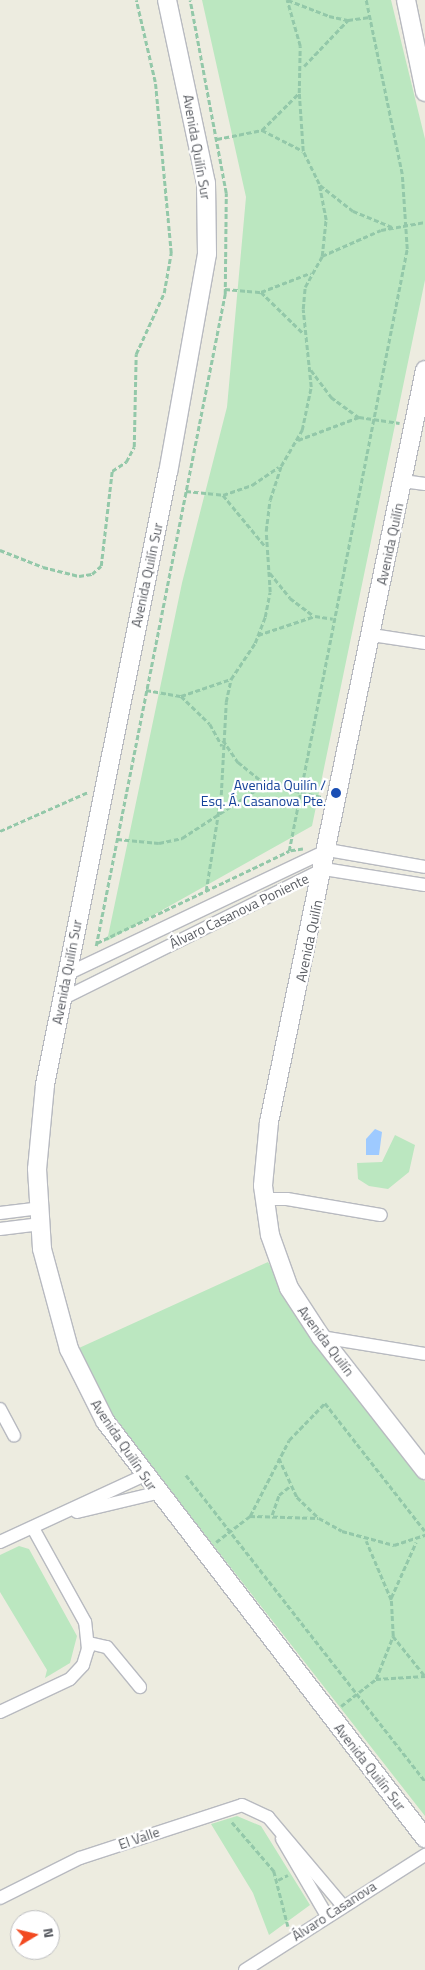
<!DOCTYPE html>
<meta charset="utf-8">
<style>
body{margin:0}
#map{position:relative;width:425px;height:1970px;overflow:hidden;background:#edece0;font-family:"Titillium Web",sans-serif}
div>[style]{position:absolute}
.green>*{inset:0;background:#bbe7c0}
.water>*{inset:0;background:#9ecaff}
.path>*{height:2.5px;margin-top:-1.25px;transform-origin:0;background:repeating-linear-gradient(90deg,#93c8a9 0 5px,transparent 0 7.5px)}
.roads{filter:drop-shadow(1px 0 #b8bac0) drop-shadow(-1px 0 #b8bac0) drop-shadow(0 1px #b8bac0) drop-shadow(0 -1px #b8bac0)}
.street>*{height:12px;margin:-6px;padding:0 6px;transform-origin:6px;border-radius:6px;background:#fff}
.secondary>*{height:18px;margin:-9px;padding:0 9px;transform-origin:9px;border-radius:9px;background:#fff}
.dots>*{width:14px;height:14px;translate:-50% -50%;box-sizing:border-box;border:2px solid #fff;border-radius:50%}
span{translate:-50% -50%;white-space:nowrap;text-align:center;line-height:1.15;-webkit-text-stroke:4.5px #fff;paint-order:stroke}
.street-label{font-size:14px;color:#595c62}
.transit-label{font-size:14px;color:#164399}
.right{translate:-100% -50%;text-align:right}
.north{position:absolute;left:10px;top:1910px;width:50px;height:50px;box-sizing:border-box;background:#fff;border:1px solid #bdbec0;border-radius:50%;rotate:81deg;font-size:14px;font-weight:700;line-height:20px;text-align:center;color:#595c62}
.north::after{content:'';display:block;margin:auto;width:18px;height:22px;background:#f24a21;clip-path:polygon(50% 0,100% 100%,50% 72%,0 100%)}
</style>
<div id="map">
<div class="green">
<div style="clip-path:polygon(202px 0,391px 0,425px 139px,425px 280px,312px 826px,107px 941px,182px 583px,227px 407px,246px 197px)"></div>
<div style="clip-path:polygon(395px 1135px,415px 1145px,409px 1172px,388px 1189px,369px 1186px,358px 1179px,357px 1163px,382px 1162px)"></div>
<div style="clip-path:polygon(268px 1262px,310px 1331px,425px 1482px,425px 1816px,92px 1390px,68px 1353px)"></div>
<div style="clip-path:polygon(19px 1546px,29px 1549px,77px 1636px,70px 1663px,45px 1678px,47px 1670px,0 1592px,0 1555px)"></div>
<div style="clip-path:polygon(237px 1816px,261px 1826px,310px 1905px,269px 1935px,253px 1893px,211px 1824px)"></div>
</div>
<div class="water">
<div style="clip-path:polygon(375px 1129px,382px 1132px,379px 1155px,366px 1155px,366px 1139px)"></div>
</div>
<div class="path">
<div style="left:288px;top:0;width:44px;rotate:21.3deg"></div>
<div style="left:329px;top:16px;width:19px;rotate:12deg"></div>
<div style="left:348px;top:20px;width:22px;rotate:-8deg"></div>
<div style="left:304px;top:66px;width:64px;rotate:-46.3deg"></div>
<div style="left:262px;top:130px;width:46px;rotate:27.1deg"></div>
<div style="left:217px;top:139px;width:46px;rotate:-11.3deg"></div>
<div style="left:262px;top:130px;width:52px;rotate:-45deg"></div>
<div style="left:299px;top:93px;width:47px;rotate:-88.8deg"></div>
<div style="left:300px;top:46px;width:48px;rotate:-105.8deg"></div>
<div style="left:320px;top:185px;width:42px;rotate:38.2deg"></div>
<div style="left:353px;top:211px;width:42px;rotate:22.3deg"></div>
<div style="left:322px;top:256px;width:64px;rotate:-23.8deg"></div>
<div style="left:381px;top:230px;width:45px;rotate:-10.3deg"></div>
<div style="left:225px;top:289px;width:36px;rotate:5deg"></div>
<div style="left:261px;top:292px;width:53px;rotate:-21.2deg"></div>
<div style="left:261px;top:292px;width:59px;rotate:44.3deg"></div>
<div style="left:311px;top:370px;width:34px;rotate:53deg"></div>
<div style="left:331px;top:397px;width:34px;rotate:36deg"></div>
<div style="left:298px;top:440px;width:65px;rotate:-20.7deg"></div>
<div style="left:359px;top:417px;width:41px;rotate:8.3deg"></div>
<div style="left:186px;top:491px;width:37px;rotate:6deg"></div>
<div style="left:223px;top:495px;width:31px;rotate:-19deg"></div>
<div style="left:252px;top:485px;width:32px;rotate:-34deg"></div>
<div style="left:223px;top:495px;width:66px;rotate:50.5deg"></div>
<div style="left:0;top:550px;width:46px;rotate:21.6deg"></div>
<div style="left:43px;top:567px;width:37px;rotate:14deg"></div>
<div style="left:79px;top:576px;width:13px;rotate:-9deg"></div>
<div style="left:92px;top:574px;width:12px;rotate:-42deg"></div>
<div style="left:101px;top:566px;width:96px;rotate:-83.4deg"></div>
<div style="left:112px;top:471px;width:17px;rotate:-33deg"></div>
<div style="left:126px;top:462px;width:17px;rotate:-62deg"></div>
<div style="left:134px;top:447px;width:93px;rotate:-88.8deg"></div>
<div style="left:136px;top:354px;width:67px;rotate:-65.3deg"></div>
<div style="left:164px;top:293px;width:41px;rotate:-80.1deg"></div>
<div style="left:171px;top:253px;width:172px;rotate:-95.3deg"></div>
<div style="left:155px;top:82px;width:84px;rotate:-103deg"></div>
<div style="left:270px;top:573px;width:32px;rotate:51deg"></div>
<div style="left:290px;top:598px;width:30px;rotate:37deg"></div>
<div style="left:258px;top:635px;width:60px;rotate:-18.4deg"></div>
<div style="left:315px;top:616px;width:18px;rotate:9deg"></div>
<div style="left:146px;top:690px;width:36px;rotate:10deg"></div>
<div style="left:181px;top:696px;width:40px;rotate:44deg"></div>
<div style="left:210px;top:724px;width:25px;rotate:61deg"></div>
<div style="left:181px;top:696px;width:53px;rotate:-18.8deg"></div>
<div style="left:223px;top:740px;width:27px;rotate:56deg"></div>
<div style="left:238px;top:762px;width:35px;rotate:39deg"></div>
<div style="left:265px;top:784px;width:58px;rotate:12.8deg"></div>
<div style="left:0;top:831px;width:96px;rotate:-23.9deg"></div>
<div style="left:117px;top:839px;width:42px;rotate:5.4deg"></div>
<div style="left:159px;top:843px;width:24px;rotate:-12deg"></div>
<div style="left:182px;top:838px;width:99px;rotate:-33deg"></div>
<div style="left:303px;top:849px;width:14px;rotate:172deg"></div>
<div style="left:289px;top:851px;width:613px;rotate:-78.91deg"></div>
<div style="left:407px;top:249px;width:75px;rotate:-93.8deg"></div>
<div style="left:402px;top:174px;width:178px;rotate:-101.7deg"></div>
<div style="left:206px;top:891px;width:97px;rotate:-81.1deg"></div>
<div style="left:221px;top:795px;width:93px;rotate:-86.9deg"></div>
<div style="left:226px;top:702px;width:24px;rotate:-78deg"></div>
<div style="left:231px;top:679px;width:43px;rotate:-56.3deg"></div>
<div style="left:255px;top:643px;width:28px;rotate:-69deg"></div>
<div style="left:265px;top:617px;width:25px;rotate:-79deg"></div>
<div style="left:270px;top:592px;width:61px;rotate:-93.8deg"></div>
<div style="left:266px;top:531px;width:31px;rotate:-83deg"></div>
<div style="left:270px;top:500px;width:36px;rotate:-72deg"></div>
<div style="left:281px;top:466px;width:42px;rotate:-59.7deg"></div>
<div style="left:302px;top:430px;width:44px;rotate:-78.2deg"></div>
<div style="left:311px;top:387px;width:78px;rotate:-95.9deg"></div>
<div style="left:303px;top:309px;width:22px;rotate:-85deg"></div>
<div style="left:305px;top:287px;width:35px;rotate:-61deg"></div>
<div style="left:322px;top:256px;width:36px;rotate:-84deg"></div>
<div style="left:326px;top:220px;width:37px;rotate:-101deg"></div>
<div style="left:319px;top:184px;width:37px;rotate:-116deg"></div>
<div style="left:303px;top:151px;width:58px;rotate:-93.9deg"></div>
<div style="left:97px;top:943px;width:213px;rotate:-25.6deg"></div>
<div style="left:96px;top:946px;width:665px;rotate:-78.81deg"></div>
<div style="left:225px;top:294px;width:101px;rotate:-89.4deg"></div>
<div style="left:226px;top:193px;width:196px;rotate:-100.6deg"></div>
<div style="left:279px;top:1458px;width:43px;rotate:65.2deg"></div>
<div style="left:297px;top:1497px;width:30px;rotate:44deg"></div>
<div style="left:319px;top:1518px;width:26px;rotate:29deg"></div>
<div style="left:342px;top:1531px;width:54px;rotate:15.1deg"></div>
<div style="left:394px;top:1545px;width:33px;rotate:-18deg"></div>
<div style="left:186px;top:1475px;width:388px;rotate:52deg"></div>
<div style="left:272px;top:1515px;width:21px;rotate:-71deg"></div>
<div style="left:279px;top:1495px;width:14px;rotate:-39deg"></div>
<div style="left:250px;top:1516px;width:68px;rotate:1.7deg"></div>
<div style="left:216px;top:1542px;width:43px;rotate:-37.4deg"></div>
<div style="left:250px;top:1516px;width:85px;rotate:-62.8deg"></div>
<div style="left:289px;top:1440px;width:52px;rotate:-45.8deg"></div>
<div style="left:325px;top:1403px;width:162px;rotate:52deg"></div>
<div style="left:391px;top:1598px;width:61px;rotate:-65.9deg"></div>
<div style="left:393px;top:1636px;width:51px;rotate:51.3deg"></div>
<div style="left:376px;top:1679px;width:49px;rotate:-3.5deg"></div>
<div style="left:341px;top:1706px;width:44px;rotate:-37.6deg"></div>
<div style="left:376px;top:1679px;width:46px;rotate:-68.4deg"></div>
<div style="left:393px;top:1636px;width:36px;rotate:-93deg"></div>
<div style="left:391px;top:1600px;width:64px;rotate:-113deg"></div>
<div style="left:232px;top:1822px;width:65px;rotate:49.4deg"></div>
<div style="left:274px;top:1871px;width:57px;rotate:75.7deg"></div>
<div style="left:278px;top:1880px;width:11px;rotate:-27deg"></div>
</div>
<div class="roads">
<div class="street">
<div style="left:403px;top:481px;width:22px;rotate:8deg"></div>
<div style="left:372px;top:635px;width:54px;rotate:8.6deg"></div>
<div style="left:67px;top:974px;width:289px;rotate:-25.4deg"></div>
<div style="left:328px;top:850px;width:98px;rotate:9.9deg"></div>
<div style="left:62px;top:999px;width:292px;rotate:-26.4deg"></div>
<div style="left:324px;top:869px;width:102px;rotate:9deg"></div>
<div style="left:264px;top:1199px;width:23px"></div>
<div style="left:287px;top:1199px;width:95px;rotate:9.7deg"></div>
<div style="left:0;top:1213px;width:38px;rotate:-7deg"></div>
<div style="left:0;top:1229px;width:39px;rotate:-7deg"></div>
<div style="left:321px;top:1337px;width:105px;rotate:9.3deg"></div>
<div style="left:0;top:1409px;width:30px;rotate:62deg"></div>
<div style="left:77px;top:1512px;width:81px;rotate:-13.5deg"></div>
<div style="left:0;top:1542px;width:157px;rotate:-24.8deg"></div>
<div style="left:89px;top:1643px;width:18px;rotate:13deg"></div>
<div style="left:107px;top:1647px;width:52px;rotate:50.5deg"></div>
<div style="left:0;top:1712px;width:77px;rotate:-25.2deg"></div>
<div style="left:70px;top:1679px;width:19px;rotate:-47deg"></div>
<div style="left:83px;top:1665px;width:17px;rotate:-73deg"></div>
<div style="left:88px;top:1649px;width:27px;rotate:-96deg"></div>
<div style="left:85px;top:1622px;width:107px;rotate:-119deg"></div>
<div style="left:282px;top:1839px;width:89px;rotate:59.7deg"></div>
<div style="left:0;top:1898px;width:89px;rotate:-26.6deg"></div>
<div style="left:80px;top:1858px;width:170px;rotate:-18.1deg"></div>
<div style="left:242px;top:1805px;width:29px;rotate:25deg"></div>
<div style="left:268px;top:1817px;width:116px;rotate:49.9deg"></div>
<div style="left:245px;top:1970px;width:214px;rotate:-32.6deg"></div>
</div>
<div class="secondary">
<div style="left:167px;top:0;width:187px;rotate:78deg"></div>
<div style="left:206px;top:183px;width:71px;rotate:89.2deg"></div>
<div style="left:207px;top:254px;width:221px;rotate:100.1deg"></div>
<div style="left:168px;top:472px;width:625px;rotate:101.35deg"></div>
<div style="left:45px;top:1085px;width:84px;rotate:95.4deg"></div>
<div style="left:37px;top:1169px;width:80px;rotate:86.4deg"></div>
<div style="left:42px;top:1249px;width:104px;rotate:74.9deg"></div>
<div style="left:69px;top:1349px;width:80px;rotate:63.4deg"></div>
<div style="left:105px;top:1421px;width:526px;rotate:52.5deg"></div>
<div style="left:406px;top:0;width:94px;rotate:78.3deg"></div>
<div style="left:425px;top:370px;width:768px;rotate:101.72deg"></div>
<div style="left:269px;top:1122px;width:64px;rotate:95.4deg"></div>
<div style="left:263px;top:1186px;width:49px;rotate:81.9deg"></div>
<div style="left:270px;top:1235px;width:56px;rotate:70.3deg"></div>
<div style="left:289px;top:1288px;width:59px;rotate:56.9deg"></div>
<div style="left:321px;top:1337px;width:169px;rotate:52deg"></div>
</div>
</div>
<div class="dots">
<div style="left:336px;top:793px;background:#1a4fb4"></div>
</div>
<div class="street-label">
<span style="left:197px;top:147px;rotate:80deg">Avenida Quilín Sur</span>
<span style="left:390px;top:544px;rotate:-78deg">Avenida Quilín</span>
<span style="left:147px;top:575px;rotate:-78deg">Avenida Quilín Sur</span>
<span style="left:239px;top:911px;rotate:-26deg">Álvaro Casanova Poniente</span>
<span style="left:309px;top:941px;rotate:-78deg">Avenida Quilín</span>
<span style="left:67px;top:972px;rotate:-79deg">Avenida Quilín Sur</span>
<span style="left:326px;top:1341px;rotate:53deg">Avenida Quilín</span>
<span style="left:124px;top:1445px;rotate:56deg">Avenida Quilín Sur</span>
<span style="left:370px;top:1767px;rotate:52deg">Avenida Quilín Sur</span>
<span style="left:139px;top:1838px;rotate:-19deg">El Valle</span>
<span style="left:334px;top:1911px;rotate:-33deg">Álvaro Casanova</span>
</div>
<div class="transit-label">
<span class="right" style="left:326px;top:793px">Avenida Quilín /<br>Esq. Á. Casanova Pte.</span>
</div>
<div class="north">N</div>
</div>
